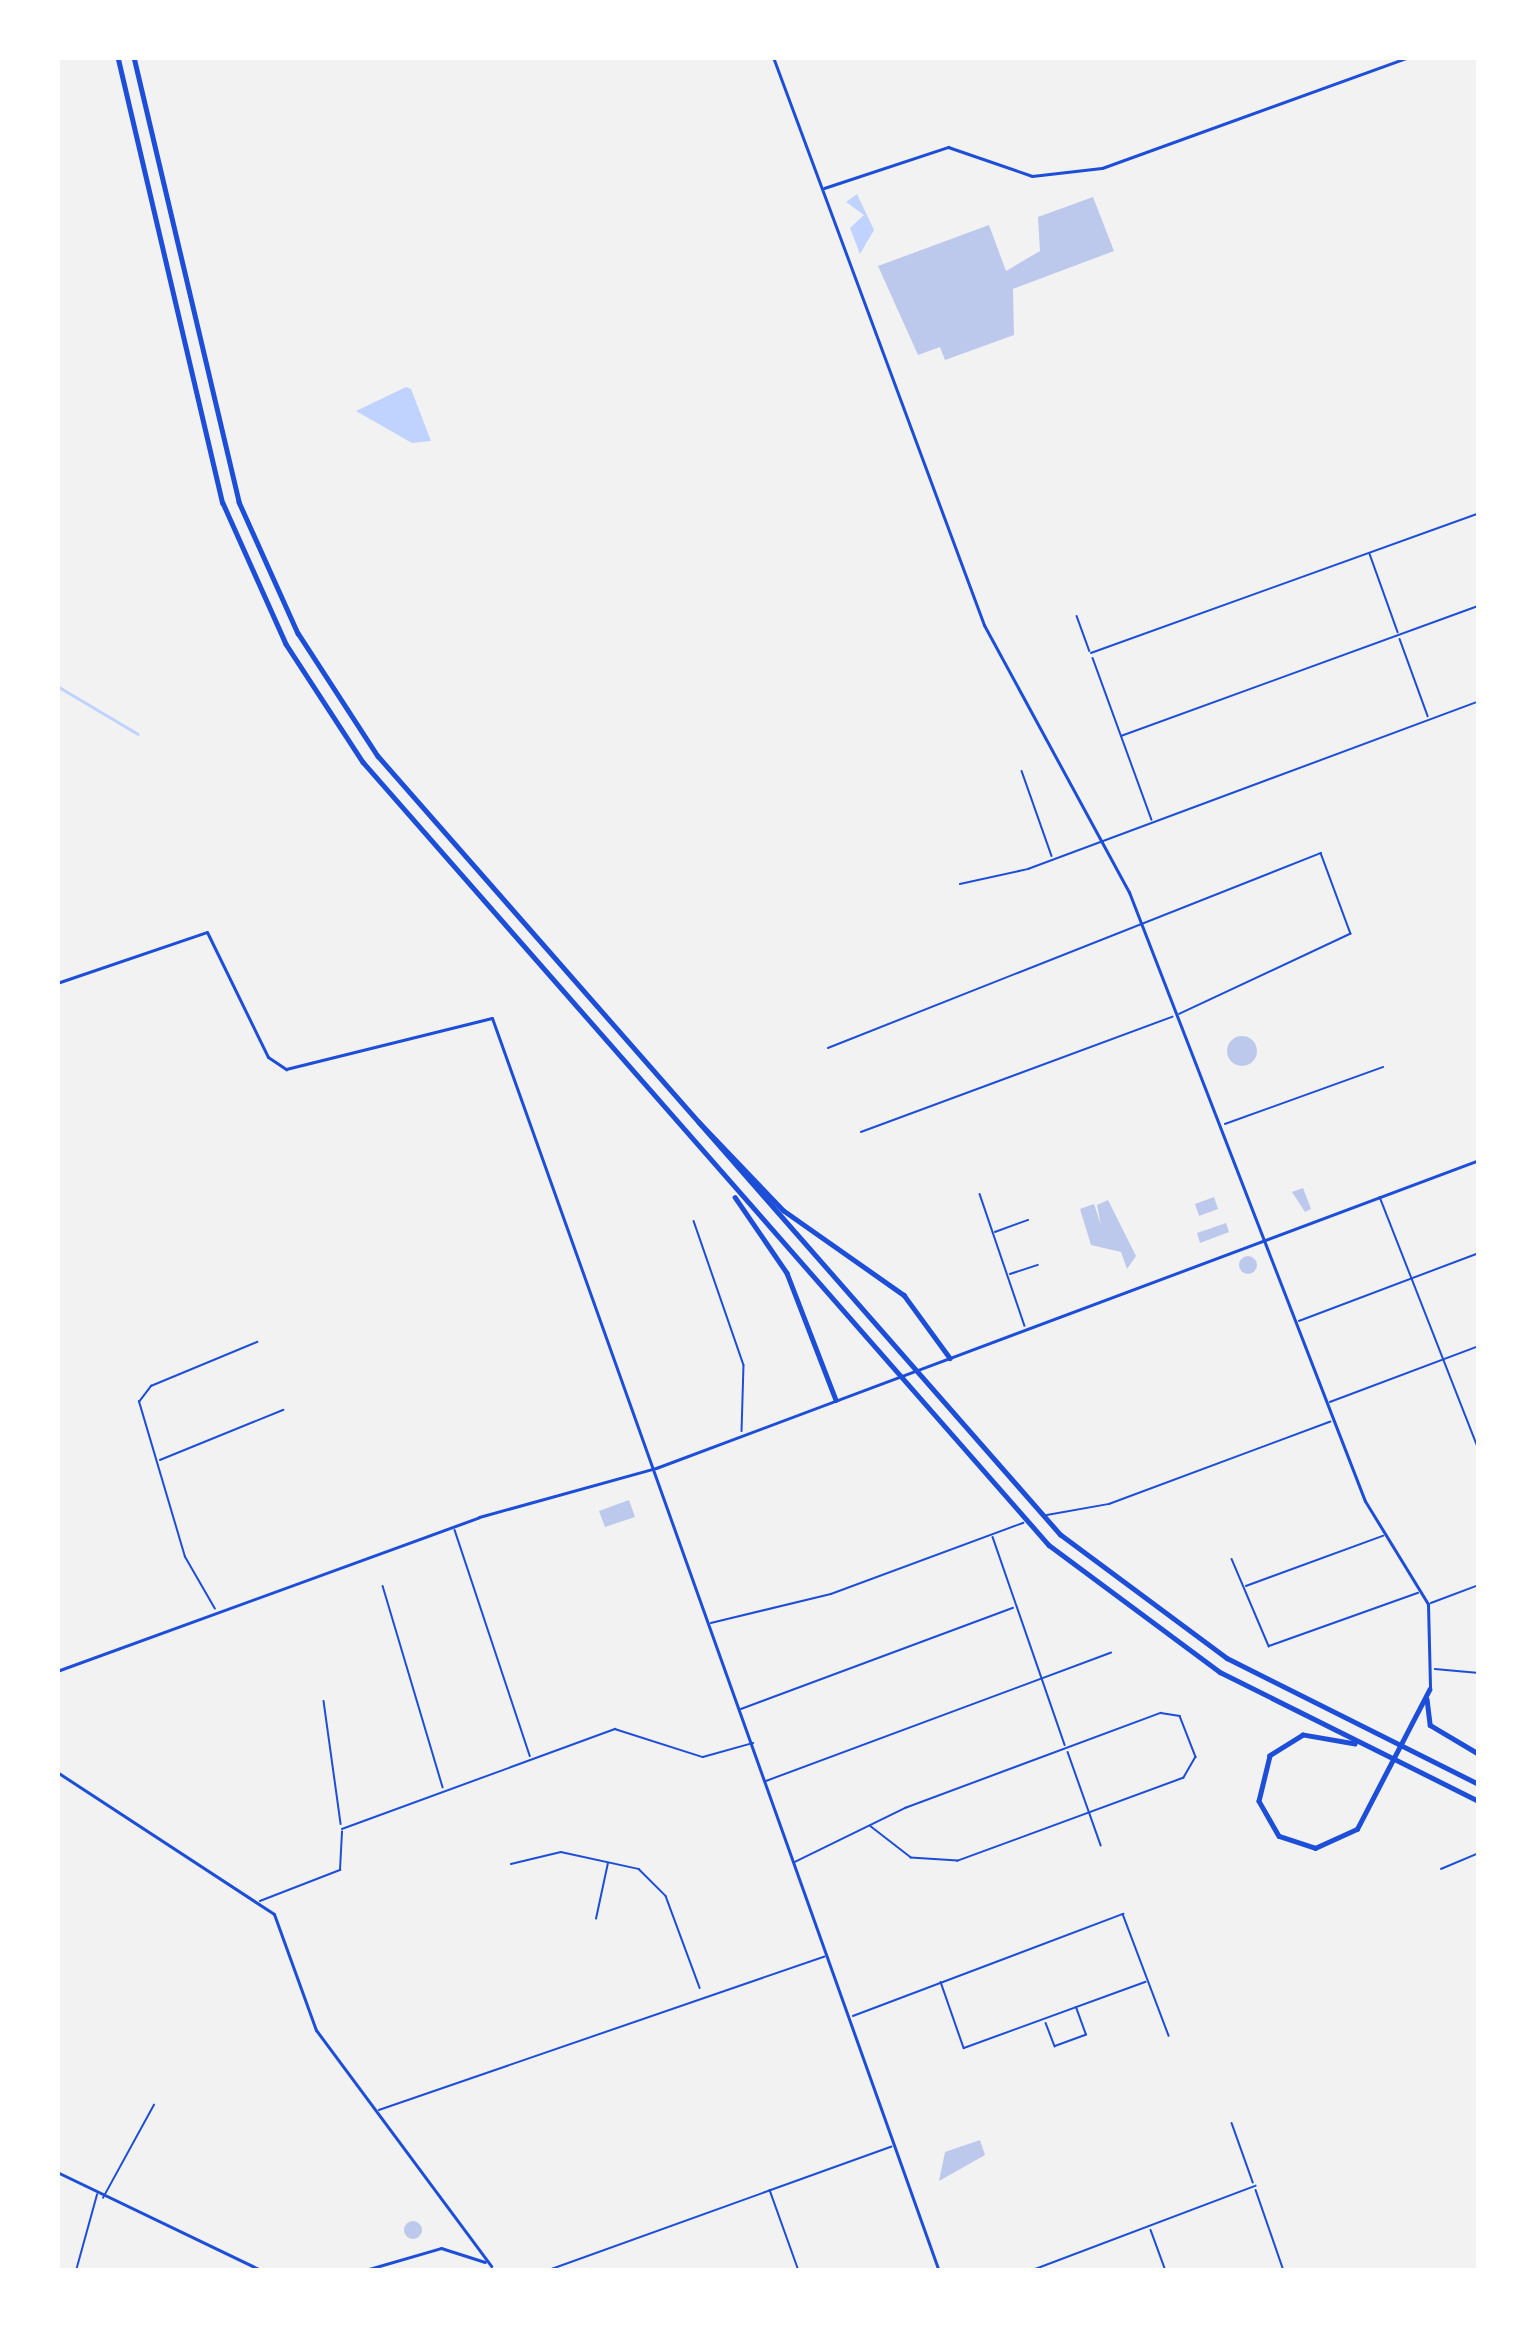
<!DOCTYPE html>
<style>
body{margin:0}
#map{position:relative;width:1536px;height:2328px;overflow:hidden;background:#f2f2f2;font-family:Quicksand,sans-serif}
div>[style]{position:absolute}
.water>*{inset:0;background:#bfd3fe}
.stream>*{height:3px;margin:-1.5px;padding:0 1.5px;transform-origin:1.5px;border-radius:1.5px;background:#bfd3fe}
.building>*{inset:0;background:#bdc9ec}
.round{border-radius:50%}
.service>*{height:1.5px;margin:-0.75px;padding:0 0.75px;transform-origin:0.75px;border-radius:0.75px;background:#1d4ed8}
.minor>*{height:1.5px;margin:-0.75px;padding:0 0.75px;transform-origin:0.75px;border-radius:0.75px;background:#1d4ed8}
.tertiary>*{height:3px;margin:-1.5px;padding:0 1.5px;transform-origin:1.5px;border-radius:1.5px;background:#1d4ed8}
.secondary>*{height:3px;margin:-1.5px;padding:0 1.5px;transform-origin:1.5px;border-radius:1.5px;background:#1d4ed8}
.trunk>*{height:4.5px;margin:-2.25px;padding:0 2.25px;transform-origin:2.25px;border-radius:2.25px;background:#1d4ed8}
span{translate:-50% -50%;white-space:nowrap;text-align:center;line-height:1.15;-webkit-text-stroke:12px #fff;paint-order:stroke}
.frame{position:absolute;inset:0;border:60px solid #fff;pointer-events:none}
</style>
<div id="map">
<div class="water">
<div style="clip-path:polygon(857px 194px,874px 230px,860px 254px,850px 228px,864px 215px,846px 202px)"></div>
<div style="clip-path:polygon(406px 387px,411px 389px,431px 441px,412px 443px,356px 411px)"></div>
</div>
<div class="stream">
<div style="left:57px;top:686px;width:94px;rotate:30.7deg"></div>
</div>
<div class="building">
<div style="clip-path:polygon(1093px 197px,1114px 251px,1013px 289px,1014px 335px,945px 360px,940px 347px,918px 355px,878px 266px,989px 225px,1006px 271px,1040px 251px,1038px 217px)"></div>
<div class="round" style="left:1227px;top:1036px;width:30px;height:30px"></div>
<div style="clip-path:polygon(1303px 1188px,1311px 1209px,1305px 1212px,1292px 1192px)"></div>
<div style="clip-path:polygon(1214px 1197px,1218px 1209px,1199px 1216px,1195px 1204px)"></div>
<div style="clip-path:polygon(1108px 1200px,1136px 1256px,1127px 1269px,1121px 1252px,1091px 1245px,1080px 1209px,1094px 1204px,1101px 1225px,1097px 1205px)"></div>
<div style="clip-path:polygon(1226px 1223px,1229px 1232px,1200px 1243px,1197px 1233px)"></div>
<div class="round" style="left:1239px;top:1256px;width:18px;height:18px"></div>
<div style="clip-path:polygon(629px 1500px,635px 1517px,605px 1527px,599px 1511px)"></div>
<div style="clip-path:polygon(980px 2140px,985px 2155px,939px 2181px,945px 2152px)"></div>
<div class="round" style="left:404px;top:2221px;width:18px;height:18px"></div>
</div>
<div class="service">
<div style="left:1441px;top:1869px;width:41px;rotate:-22.8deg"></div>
</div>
<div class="minor">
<div style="left:1370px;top:554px;width:83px;rotate:70.3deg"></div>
<div style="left:1077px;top:616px;width:37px;rotate:70deg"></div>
<div style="left:1400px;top:639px;width:82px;rotate:70deg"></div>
<div style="left:1091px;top:653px;width:412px;rotate:-19.8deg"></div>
<div style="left:1093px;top:658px;width:172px;rotate:70deg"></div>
<div style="left:1121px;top:736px;width:381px;rotate:-20deg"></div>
<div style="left:1022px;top:771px;width:90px;rotate:70.6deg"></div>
<div style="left:960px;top:884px;width:70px;rotate:-12.4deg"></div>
<div style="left:1028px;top:869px;width:481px;rotate:-20.4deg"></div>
<div style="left:828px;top:1048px;width:530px;rotate:-21.58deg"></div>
<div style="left:1321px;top:853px;width:86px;rotate:69.7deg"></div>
<div style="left:1351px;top:934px;width:189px;rotate:154.9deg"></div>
<div style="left:1225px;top:1124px;width:168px;rotate:-19.8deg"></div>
<div style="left:861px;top:1132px;width:332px;rotate:-20.3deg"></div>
<div style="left:980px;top:1194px;width:139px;rotate:71.2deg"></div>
<div style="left:1380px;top:1197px;width:272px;rotate:68.6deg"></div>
<div style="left:694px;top:1221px;width:152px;rotate:70.9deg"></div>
<div style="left:744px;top:1365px;width:66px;rotate:91.7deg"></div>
<div style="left:995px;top:1232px;width:35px;rotate:-20deg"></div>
<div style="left:1010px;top:1274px;width:29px;rotate:-18deg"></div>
<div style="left:1299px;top:1321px;width:192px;rotate:-20.7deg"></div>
<div style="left:1330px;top:1402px;width:159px;rotate:-20.6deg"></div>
<div style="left:160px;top:1460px;width:133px;rotate:-22.1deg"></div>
<div style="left:1047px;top:1515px;width:63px;rotate:-10.1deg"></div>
<div style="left:1109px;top:1504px;width:236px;rotate:-20.4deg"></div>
<div style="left:455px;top:1530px;width:238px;rotate:71.6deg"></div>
<div style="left:993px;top:1537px;width:220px;rotate:70.9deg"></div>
<div style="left:1232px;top:1559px;width:95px;rotate:67deg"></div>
<div style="left:1269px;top:1646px;width:158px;rotate:-19.6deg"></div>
<div style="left:383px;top:1586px;width:210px;rotate:73.4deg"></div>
<div style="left:1246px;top:1586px;width:146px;rotate:-20.1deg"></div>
<div style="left:1431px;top:1603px;width:51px;rotate:-20.6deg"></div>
<div style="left:215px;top:1609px;width:60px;rotate:-120deg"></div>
<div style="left:185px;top:1557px;width:162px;rotate:-106.5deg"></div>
<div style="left:139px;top:1402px;width:20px;rotate:-53deg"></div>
<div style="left:151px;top:1386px;width:115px;rotate:-22.5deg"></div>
<div style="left:711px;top:1623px;width:123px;rotate:-13.6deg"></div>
<div style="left:831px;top:1594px;width:205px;rotate:-20.3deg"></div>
<div style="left:1435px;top:1669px;width:44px;rotate:5.2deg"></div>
<div style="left:324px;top:1701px;width:124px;rotate:82.1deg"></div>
<div style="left:741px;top:1709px;width:290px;rotate:-20.4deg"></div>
<div style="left:1068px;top:1752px;width:99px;rotate:70.5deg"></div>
<div style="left:766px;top:1781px;width:368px;rotate:-20.4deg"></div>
<div style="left:342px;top:1829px;width:291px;rotate:-20.1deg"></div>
<div style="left:615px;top:1729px;width:92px;rotate:17.7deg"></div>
<div style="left:703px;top:1757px;width:52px;rotate:-15.6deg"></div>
<div style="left:795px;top:1862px;width:123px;rotate:-26.1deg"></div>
<div style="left:905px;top:1808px;width:273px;rotate:-20.4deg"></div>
<div style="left:1161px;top:1713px;width:19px;rotate:9deg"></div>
<div style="left:1180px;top:1716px;width:44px;rotate:68.7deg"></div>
<div style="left:1196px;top:1757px;width:24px;rotate:120deg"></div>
<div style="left:1184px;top:1778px;width:241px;rotate:159.8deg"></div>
<div style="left:958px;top:1861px;width:47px;rotate:-176.3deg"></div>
<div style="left:911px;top:1858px;width:51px;rotate:-142.2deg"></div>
<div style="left:511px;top:1864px;width:51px;rotate:-13.5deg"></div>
<div style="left:561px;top:1852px;width:80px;rotate:12.3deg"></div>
<div style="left:639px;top:1869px;width:38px;rotate:45deg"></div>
<div style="left:666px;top:1896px;width:98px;rotate:69.7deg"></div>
<div style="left:260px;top:1901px;width:86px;rotate:-21.2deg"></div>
<div style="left:340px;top:1870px;width:38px;rotate:-87deg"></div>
<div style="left:596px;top:1919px;width:57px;rotate:-77.9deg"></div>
<div style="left:941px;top:1982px;width:70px;rotate:70.8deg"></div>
<div style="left:964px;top:2048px;width:193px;rotate:-20deg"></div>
<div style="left:853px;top:2016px;width:289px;rotate:-20.7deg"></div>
<div style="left:1123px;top:1914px;width:130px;rotate:69.3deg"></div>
<div style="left:1046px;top:2023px;width:25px;rotate:69deg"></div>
<div style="left:1055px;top:2046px;width:33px;rotate:-20deg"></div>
<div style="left:1086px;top:2035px;width:29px;rotate:-110deg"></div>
<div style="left:379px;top:2110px;width:471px;rotate:-19deg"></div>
<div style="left:1232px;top:2123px;width:63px;rotate:70.4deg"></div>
<div style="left:770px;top:2190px;width:86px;rotate:70.3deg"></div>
<div style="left:1256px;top:2190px;width:86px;rotate:70.9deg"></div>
<div style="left:103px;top:2198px;width:106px;rotate:-61.3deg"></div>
<div style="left:1151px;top:2230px;width:44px;rotate:69.9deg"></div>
<div style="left:76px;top:2271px;width:79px;rotate:-74.6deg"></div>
<div style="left:546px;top:2271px;width:367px;rotate:-19.8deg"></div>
<div style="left:1030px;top:2271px;width:241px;rotate:-20.7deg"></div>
</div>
<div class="tertiary">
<div style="left:773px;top:57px;width:606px;rotate:69.62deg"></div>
<div style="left:984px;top:625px;width:304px;rotate:61.5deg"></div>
<div style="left:1129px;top:892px;width:653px;rotate:68.82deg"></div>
<div style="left:1365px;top:1501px;width:121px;rotate:58.5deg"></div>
<div style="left:1428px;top:1604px;width:84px;rotate:88.6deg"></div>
<div style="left:824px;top:188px;width:131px;rotate:-18.3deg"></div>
<div style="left:948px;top:147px;width:89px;rotate:19deg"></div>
<div style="left:1032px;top:176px;width:70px;rotate:-6.5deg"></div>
<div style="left:1102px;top:168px;width:326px;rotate:-19.9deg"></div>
<div style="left:57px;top:983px;width:158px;rotate:-18.8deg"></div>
<div style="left:207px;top:932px;width:139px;rotate:64deg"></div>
<div style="left:268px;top:1057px;width:22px;rotate:34deg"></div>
<div style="left:286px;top:1069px;width:212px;rotate:-13.9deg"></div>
<div style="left:492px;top:1018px;width:1330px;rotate:70.37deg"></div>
<div style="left:57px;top:1772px;width:259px;rotate:33.2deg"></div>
<div style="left:274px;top:1914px;width:123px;rotate:70.1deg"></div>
<div style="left:316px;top:2030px;width:294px;rotate:53.4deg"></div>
<div style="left:57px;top:2172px;width:229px;rotate:25.7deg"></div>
<div style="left:362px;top:2271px;width:82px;rotate:-16.2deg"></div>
<div style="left:441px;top:2248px;width:46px;rotate:17.7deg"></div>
</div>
<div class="secondary">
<div style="left:57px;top:1671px;width:449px;rotate:-20deg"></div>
<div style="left:479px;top:1517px;width:184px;rotate:-15.5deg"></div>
<div style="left:656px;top:1468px;width:879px;rotate:-20.52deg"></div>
</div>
<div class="trunk">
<div style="left:118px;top:57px;width:458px;rotate:76.8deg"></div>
<div style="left:223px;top:503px;width:154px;rotate:65.9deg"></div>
<div style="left:286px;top:644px;width:141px;rotate:56.9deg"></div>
<div style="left:363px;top:762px;width:1041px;rotate:48.78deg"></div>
<div style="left:1049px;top:1545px;width:213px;rotate:36.6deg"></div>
<div style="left:1220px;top:1672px;width:289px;rotate:26.5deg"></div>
<div style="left:134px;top:57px;width:457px;rotate:76.7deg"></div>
<div style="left:239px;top:502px;width:144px;rotate:65.8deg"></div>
<div style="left:298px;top:633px;width:147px;rotate:57deg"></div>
<div style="left:378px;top:756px;width:1035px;rotate:48.76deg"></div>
<div style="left:1060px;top:1534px;width:208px;rotate:36.6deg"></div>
<div style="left:1227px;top:1658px;width:282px;rotate:26.6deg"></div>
<div style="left:699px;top:1122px;width:122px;rotate:46.3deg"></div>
<div style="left:783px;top:1210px;width:148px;rotate:35.1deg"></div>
<div style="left:904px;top:1295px;width:78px;rotate:53.9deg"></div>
<div style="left:735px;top:1197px;width:92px;rotate:55.6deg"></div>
<div style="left:787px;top:1273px;width:136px;rotate:68.9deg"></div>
<div style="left:1427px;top:1699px;width:26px;rotate:83deg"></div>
<div style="left:1430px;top:1725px;width:57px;rotate:30.6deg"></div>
<div style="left:1355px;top:1744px;width:53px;rotate:-170.2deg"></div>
<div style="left:1303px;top:1735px;width:39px;rotate:148deg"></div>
<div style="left:1270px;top:1756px;width:46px;rotate:103.7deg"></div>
<div style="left:1259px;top:1801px;width:40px;rotate:60.3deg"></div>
<div style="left:1279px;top:1836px;width:38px;rotate:18deg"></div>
<div style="left:1315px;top:1848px;width:46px;rotate:-24.3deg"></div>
<div style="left:1357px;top:1829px;width:157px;rotate:-62.6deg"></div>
</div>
<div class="frame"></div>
</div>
